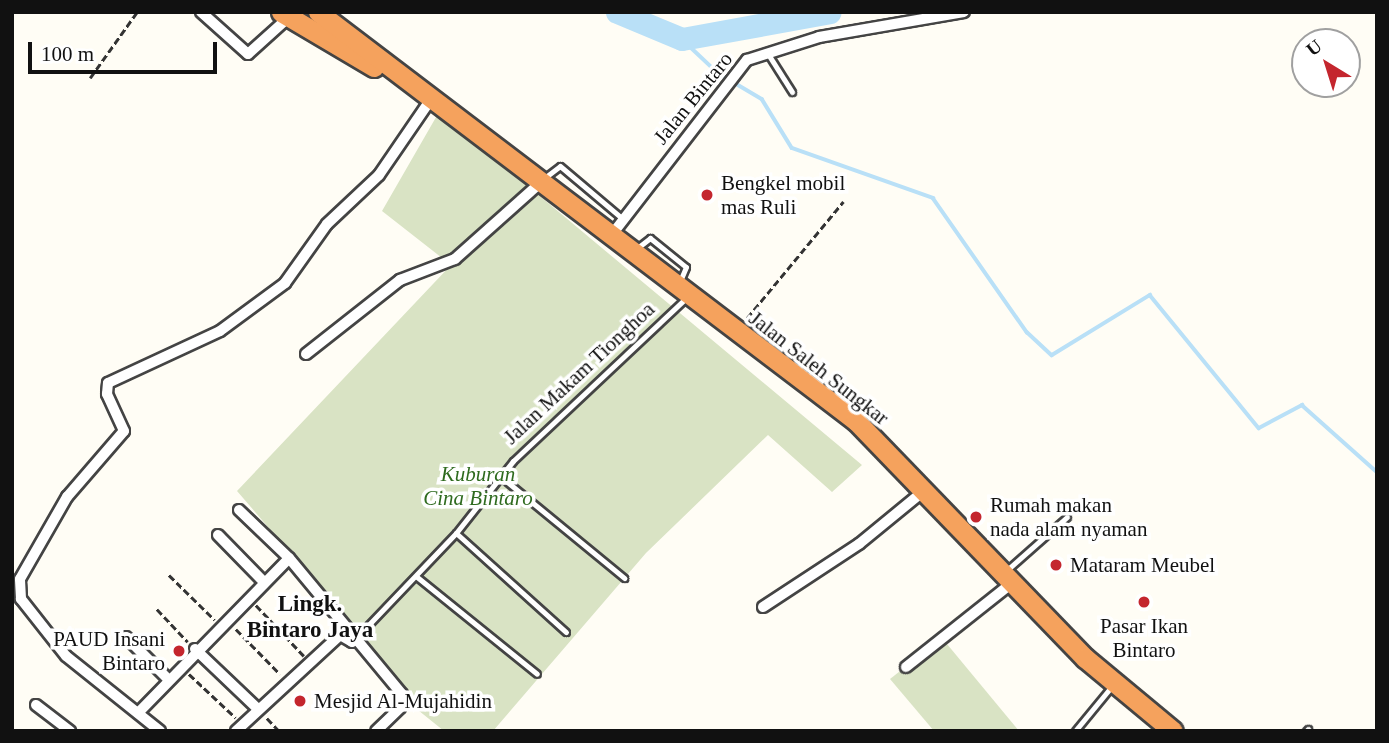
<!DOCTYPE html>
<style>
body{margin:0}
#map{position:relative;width:1389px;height:743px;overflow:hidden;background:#fffdf5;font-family:Georgia,serif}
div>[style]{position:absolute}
.cemetery>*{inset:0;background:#d9e3c4}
.stream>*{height:3.5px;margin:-1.75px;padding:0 1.75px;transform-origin:1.75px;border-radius:1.75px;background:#b9e0f7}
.river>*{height:23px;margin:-11.5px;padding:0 11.5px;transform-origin:11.5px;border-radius:11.5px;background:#b9e0f7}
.path>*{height:2.5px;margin-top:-1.25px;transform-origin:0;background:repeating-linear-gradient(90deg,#333 0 7px,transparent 0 10.5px)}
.roads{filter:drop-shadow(2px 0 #444) drop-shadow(-2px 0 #444) drop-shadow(0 2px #444) drop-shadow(0 -2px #444)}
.lane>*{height:5px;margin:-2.5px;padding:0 2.5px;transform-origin:2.5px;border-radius:2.5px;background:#fff}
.street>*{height:10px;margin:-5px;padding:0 5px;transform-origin:5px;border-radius:5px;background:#fff}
.highway>*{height:19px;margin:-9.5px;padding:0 9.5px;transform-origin:9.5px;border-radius:9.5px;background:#f5a25d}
.dots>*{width:19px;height:19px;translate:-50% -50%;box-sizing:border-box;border:4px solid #fff;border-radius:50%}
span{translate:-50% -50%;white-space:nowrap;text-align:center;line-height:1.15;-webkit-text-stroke:7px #fff;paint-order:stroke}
.street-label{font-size:21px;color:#111}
.poi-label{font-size:21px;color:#111}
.left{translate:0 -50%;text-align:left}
.right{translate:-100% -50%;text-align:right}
.park-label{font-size:21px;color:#2f6b1f;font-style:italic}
.neighbourhood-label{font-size:23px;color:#111;font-weight:700}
.frame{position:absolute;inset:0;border:14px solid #111;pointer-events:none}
.north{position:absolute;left:1291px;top:28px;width:70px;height:70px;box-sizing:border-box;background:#fff;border:2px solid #a0a0a0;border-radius:50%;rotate:322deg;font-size:19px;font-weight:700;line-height:28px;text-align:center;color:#111}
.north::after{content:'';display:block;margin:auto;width:24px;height:32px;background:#c4262e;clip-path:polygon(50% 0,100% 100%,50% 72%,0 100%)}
.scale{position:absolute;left:28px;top:42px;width:189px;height:32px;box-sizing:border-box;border:4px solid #111;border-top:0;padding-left:9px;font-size:21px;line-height:24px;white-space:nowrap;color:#111;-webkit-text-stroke:5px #fff;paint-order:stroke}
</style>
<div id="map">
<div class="cemetery">
<div style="clip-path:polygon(439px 112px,862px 465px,832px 492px,768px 435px,646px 553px,493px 731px,444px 731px,408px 702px,390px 668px,237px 491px,451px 265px,382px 211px)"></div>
<div style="clip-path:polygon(942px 638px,1019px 731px,934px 731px,890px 679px)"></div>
</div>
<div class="stream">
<div style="left:682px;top:39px;width:50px;rotate:43.4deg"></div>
<div style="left:718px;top:73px;width:51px;rotate:30.6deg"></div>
<div style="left:762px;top:99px;width:57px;rotate:58.5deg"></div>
<div style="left:792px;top:148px;width:150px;rotate:19.5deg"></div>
<div style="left:933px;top:198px;width:164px;rotate:55deg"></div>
<div style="left:1027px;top:332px;width:34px;rotate:43deg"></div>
<div style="left:1052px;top:355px;width:115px;rotate:-31.5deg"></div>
<div style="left:1150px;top:295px;width:172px;rotate:50.7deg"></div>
<div style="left:1259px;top:428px;width:49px;rotate:-28.1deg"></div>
<div style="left:1302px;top:405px;width:101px;rotate:41.8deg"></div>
</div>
<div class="river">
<div style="left:617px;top:12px;width:70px;rotate:22.6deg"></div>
<div style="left:682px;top:39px;width:150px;rotate:-10.3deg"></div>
</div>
<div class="path">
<div style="left:90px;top:78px;width:81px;rotate:-54.5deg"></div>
<div style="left:747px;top:318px;width:151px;rotate:-50.4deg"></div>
<div style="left:169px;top:575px;width:64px;rotate:44.4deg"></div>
<div style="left:256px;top:605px;width:70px;rotate:46.7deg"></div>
<div style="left:157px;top:609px;width:45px;rotate:46.8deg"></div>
<div style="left:236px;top:629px;width:63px;rotate:45.6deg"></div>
<div style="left:189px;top:674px;width:64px;rotate:43.1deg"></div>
<div style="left:267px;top:718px;width:18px;rotate:47deg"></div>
</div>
<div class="roads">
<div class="lane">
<div style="left:768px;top:54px;width:45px;rotate:57.7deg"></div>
<div style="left:543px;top:179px;width:21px;rotate:-37deg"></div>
<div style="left:560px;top:166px;width:82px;rotate:40.1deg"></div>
<div style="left:636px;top:249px;width:18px;rotate:-38deg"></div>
<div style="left:650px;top:238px;width:46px;rotate:38.9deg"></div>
<div style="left:686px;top:267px;width:15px;rotate:113deg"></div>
<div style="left:500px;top:476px;width:161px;rotate:39.4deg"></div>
<div style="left:456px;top:533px;width:148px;rotate:42deg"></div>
<div style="left:1007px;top:570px;width:80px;rotate:-41.5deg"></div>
<div style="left:417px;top:577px;width:154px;rotate:38.9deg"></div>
<div style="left:356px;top:638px;width:145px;rotate:-46.4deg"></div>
<div style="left:456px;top:533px;width:92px;rotate:-51.6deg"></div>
<div style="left:513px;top:461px;width:238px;rotate:-43.3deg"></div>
<div style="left:1075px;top:731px;width:58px;rotate:-50.6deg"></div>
<div style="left:1306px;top:731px;width:3px;rotate:-45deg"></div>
</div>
<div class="street">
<div style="left:201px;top:12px;width:63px;rotate:41.8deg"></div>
<div style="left:248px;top:54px;width:54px;rotate:-42deg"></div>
<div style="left:610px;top:237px;width:224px;rotate:-52.3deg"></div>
<div style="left:747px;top:60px;width:76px;rotate:-17.7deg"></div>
<div style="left:819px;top:37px;width:147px;rotate:-9.8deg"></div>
<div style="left:306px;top:354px;width:120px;rotate:-38.2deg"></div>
<div style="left:400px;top:280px;width:59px;rotate:-20.9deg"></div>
<div style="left:455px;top:259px;width:114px;rotate:-41.8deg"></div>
<div style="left:239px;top:510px;width:69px;rotate:43.8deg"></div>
<div style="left:289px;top:558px;width:177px;rotate:50.3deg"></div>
<div style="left:402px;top:694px;width:14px;rotate:98deg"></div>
<div style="left:400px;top:708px;width:33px;rotate:136deg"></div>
<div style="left:218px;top:535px;width:66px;rotate:45.6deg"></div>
<div style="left:763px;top:607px;width:115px;rotate:-33.3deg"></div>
<div style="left:859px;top:544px;width:87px;rotate:-39.4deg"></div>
<div style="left:126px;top:637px;width:59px;rotate:45deg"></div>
<div style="left:195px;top:649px;width:86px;rotate:43.6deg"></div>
<div style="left:906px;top:667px;width:135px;rotate:-38.4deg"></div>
<div style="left:36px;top:705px;width:43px;rotate:37.4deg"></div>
<div style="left:138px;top:713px;width:216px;rotate:-45.7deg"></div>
<div style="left:160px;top:731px;width:120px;rotate:-141.4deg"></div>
<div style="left:66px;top:656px;width:73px;rotate:-128.3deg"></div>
<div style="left:21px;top:599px;width:20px;rotate:-93deg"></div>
<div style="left:20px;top:579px;width:95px;rotate:-60.2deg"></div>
<div style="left:67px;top:497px;width:87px;rotate:-49.2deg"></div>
<div style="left:124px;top:431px;width:41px;rotate:-114.7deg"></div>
<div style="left:107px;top:394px;width:11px;rotate:-85deg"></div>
<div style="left:108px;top:383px;width:123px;rotate:-24.9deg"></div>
<div style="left:220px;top:331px;width:81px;rotate:-36.4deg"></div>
<div style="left:285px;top:283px;width:72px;rotate:-54.6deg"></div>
<div style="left:327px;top:224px;width:71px;rotate:-43.3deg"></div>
<div style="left:379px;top:175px;width:92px;rotate:-55.6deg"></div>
<div style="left:236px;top:731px;width:142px;rotate:-42.7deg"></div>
<div style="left:340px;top:635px;width:14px;rotate:30deg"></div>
<div style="left:352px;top:642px;width:6px;rotate:-45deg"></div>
</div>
<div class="highway">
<div style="left:281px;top:12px;width:108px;rotate:30.6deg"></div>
<div style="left:318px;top:12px;width:676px;rotate:37.24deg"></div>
<div style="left:856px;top:421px;width:330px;rotate:46deg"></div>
<div style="left:1085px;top:658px;width:114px;rotate:39.7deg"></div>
</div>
</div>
<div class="dots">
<div style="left:707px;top:195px;background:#c4262e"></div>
<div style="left:976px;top:517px;background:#c4262e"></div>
<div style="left:1056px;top:565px;background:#c4262e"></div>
<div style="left:1144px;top:602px;background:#c4262e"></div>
<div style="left:179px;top:651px;background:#c4262e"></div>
<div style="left:300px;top:701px;background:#c4262e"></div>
</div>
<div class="street-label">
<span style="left:693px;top:98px;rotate:-51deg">Jalan Bintaro</span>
<span style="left:819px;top:368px;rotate:38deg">Jalan Saleh Sungkar</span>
<span style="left:579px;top:373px;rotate:-43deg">Jalan Makam Tionghoa</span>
</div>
<div class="poi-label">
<span class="left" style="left:721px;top:195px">Bengkel mobil<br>mas Ruli</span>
<span class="left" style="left:990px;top:517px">Rumah makan<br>nada alam nyaman</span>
<span class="left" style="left:1070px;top:565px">Mataram Meubel</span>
<span style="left:1144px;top:638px">Pasar Ikan<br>Bintaro</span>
<span class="right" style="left:165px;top:651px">PAUD Insani<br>Bintaro</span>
<span class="left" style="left:314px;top:701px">Mesjid Al-Mujahidin</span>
</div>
<div class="park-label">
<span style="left:478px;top:486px">Kuburan<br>Cina Bintaro</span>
</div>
<div class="neighbourhood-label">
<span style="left:310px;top:617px">Lingk.<br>Bintaro Jaya</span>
</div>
<div class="frame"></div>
<div class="north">U</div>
<div class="scale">100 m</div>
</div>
